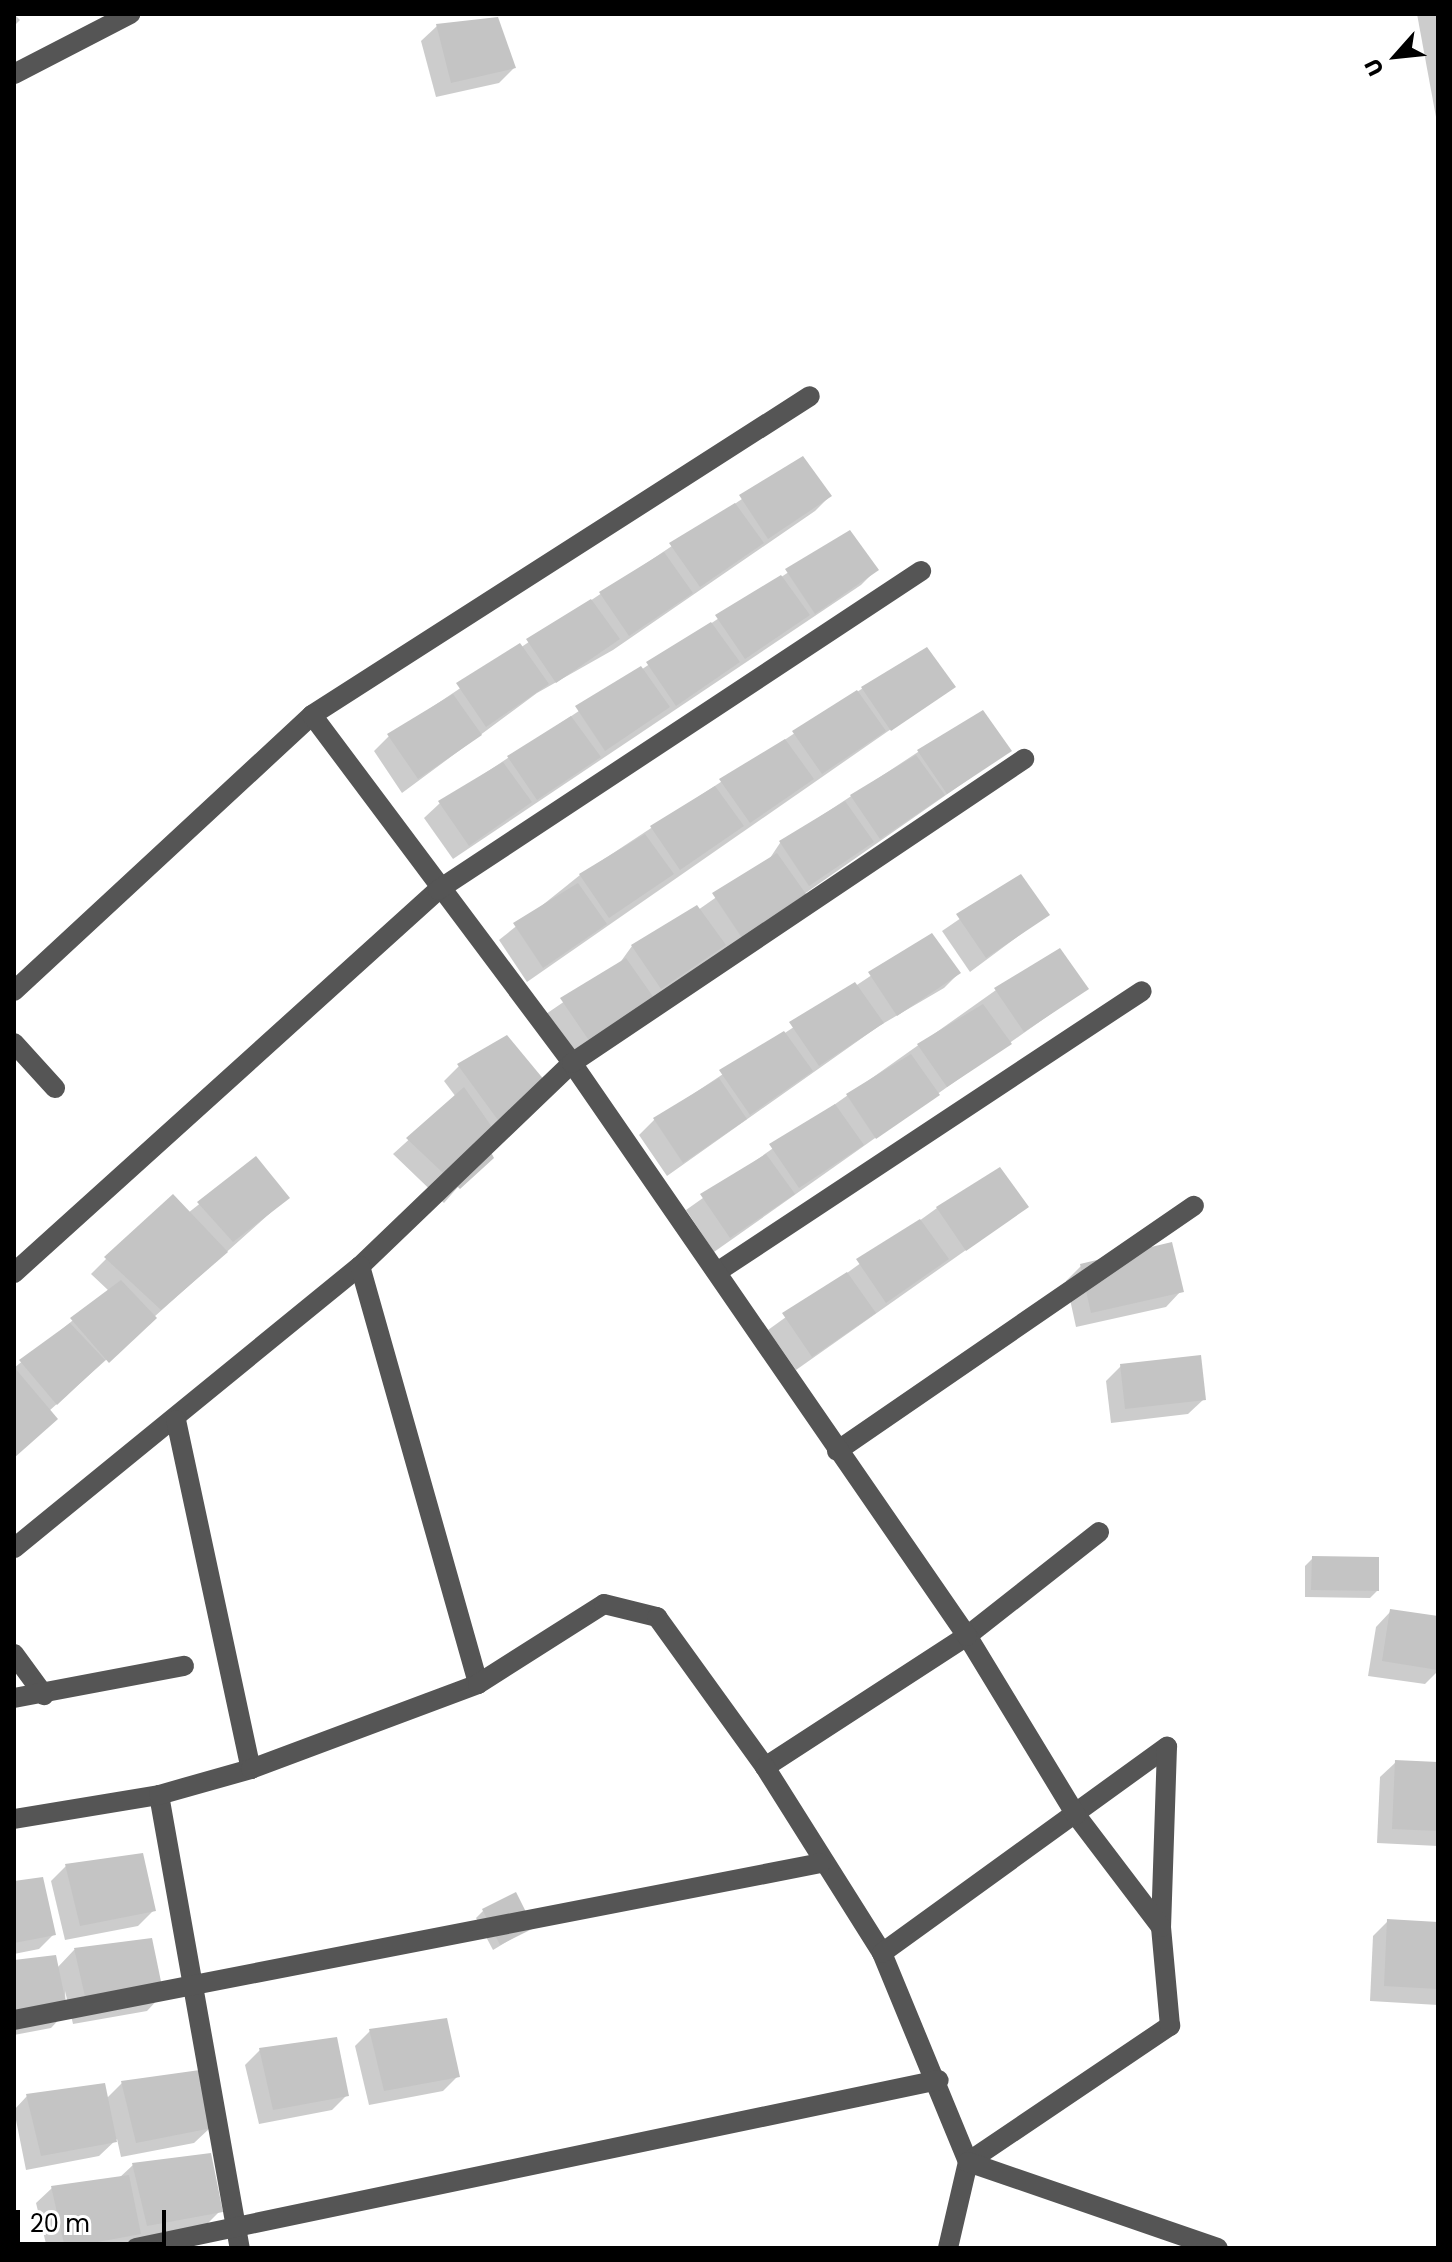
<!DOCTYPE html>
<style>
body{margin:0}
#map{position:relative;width:1452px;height:2262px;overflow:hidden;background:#fff;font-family:Poppins,sans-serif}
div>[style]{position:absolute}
.shadow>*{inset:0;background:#0003}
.building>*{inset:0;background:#c4c4c4}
.minor>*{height:20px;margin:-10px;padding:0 10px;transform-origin:10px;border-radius:10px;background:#555}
span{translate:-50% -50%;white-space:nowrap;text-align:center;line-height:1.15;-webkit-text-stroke:7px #fff;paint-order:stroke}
.frame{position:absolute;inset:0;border:16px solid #000;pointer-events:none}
.north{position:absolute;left:1356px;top:16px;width:80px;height:80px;-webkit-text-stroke:6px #fff;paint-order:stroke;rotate:243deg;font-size:22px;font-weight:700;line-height:32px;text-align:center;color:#000}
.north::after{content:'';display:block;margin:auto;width:28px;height:36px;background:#000;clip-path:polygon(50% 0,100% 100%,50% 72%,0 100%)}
.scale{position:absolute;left:16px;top:2210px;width:150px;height:36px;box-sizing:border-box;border:4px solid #000;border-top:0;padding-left:10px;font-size:24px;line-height:28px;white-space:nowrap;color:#000;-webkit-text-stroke:6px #fff;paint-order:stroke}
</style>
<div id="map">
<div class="shadow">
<div style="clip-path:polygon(14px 14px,20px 20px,14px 26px)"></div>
<div style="clip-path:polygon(1417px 14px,1438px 14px,1438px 128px)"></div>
<div style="clip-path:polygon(437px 26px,514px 68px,499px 83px,436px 97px,421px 41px)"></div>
<div style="clip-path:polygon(803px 458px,830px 496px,815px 511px,613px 650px,537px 693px,402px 793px,374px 751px,389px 736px)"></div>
<div style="clip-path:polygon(849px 532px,876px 570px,861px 585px,453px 859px,424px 818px,440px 803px)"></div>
<div style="clip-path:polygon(953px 686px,527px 982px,499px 940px,580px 875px,863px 688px)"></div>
<div style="clip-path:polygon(1009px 751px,574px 1055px,546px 1014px,619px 964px,632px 946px,698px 910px,768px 861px,780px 843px,918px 752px)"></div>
<div style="clip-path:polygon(1021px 877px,1048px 914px,970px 972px,942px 931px)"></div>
<div style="clip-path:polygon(932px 935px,959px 973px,944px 988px,879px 1026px,667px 1176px,639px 1135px,654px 1120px)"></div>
<div style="clip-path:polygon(1086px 989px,714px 1252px,686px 1210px,996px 990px)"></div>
<div style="clip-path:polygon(459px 1066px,532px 1102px,444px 1203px,393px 1154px,456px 1097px,444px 1081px)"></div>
<div style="clip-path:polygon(256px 1159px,287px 1198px,49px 1411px,14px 1457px,14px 1368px,109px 1291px,91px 1274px,106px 1259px,188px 1213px)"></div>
<div style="clip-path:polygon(1027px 1207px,796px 1370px,768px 1330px,937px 1208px)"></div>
<div style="clip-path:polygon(1081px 1266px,1181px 1291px,1166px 1307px,1076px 1327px,1066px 1281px)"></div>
<div style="clip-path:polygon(1121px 1366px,1204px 1399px,1188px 1414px,1111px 1423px,1106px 1381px)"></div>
<div style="clip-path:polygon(1313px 1558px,1377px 1591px,1370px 1598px,1305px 1597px,1305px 1566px)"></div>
<div style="clip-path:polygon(1391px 1611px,1438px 1618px,1438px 1671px,1425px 1684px,1368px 1676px,1376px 1627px)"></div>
<div style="clip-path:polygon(1396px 1762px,1438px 1764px,1438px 1846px,1377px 1843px,1380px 1777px)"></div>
<div style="clip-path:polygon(66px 1866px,153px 1911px,138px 1926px,65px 1940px,51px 1881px)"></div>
<div style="clip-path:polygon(14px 1883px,54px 1934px,39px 1949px,14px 1954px)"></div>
<div style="clip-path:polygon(483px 1911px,531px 1927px,493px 1950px,476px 1918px)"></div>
<div style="clip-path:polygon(1388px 1921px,1438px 1924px,1438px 2005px,1370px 2001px,1373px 1936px)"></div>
<div style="clip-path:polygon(150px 1940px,162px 1995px,147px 2011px,73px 2024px,65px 1991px,66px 2012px,51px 2028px,14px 2035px,14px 1962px,57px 1968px,74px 1950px)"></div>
<div style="clip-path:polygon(370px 2031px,458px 2076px,443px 2091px,369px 2105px,355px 2046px)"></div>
<div style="clip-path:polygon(260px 2050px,347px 2095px,332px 2110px,259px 2124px,245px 2065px)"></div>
<div style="clip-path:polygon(122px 2083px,210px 2128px,194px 2143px,121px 2157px,117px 2139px,99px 2156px,26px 2170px,14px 2110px,27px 2096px,106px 2099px)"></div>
<div style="clip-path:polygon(133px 2165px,220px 2211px,205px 2226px,124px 2248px,47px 2248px,36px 2203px,52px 2188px,119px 2178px)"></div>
</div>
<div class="building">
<div style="clip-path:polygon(498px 17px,516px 68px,451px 83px,436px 24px)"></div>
<div style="clip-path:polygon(803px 456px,832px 496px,768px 539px,739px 495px)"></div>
<div style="clip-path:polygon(735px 503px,764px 543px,700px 587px,669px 543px)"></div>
<div style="clip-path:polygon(850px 530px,879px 570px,815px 614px,785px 569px)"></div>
<div style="clip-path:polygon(664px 552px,693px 593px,629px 636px,599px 592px)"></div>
<div style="clip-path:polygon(781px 575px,810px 615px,745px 659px,715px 615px)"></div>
<div style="clip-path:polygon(591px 599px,620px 639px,556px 683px,526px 639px)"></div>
<div style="clip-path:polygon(711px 622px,740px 662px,676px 706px,646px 662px)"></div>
<div style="clip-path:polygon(520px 643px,549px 684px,486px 727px,456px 683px)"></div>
<div style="clip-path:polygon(927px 647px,956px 687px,891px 731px,861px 687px)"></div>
<div style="clip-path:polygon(641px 666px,670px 707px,605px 751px,575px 706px)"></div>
<div style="clip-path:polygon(857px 690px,886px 731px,822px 774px,792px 731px)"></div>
<div style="clip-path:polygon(453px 694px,482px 735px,418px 779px,387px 734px)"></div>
<div style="clip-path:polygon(983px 710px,1012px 751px,947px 794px,917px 750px)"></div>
<div style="clip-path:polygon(571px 716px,601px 757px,537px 800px,507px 756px)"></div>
<div style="clip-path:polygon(785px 739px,814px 779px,750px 823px,719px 779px)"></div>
<div style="clip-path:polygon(916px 755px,945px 795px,880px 839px,850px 795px)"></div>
<div style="clip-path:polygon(503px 762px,532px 802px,469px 846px,438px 801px)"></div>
<div style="clip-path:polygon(715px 786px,744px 826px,680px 870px,650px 826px)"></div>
<div style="clip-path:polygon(845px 801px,874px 842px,809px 886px,779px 841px)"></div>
<div style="clip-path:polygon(645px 834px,674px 874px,609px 918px,579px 874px)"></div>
<div style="clip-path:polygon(777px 853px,806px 894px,742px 938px,712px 893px)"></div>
<div style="clip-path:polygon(1021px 874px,1050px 915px,986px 958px,956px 914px)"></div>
<div style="clip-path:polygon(578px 883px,607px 924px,543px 968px,513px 923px)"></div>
<div style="clip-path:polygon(697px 905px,726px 945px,661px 989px,631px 945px)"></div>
<div style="clip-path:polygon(932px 933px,961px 973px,897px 1016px,868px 972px)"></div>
<div style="clip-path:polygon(1060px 948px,1089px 989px,1024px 1032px,994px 988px)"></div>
<div style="clip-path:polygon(626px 958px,654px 998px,590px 1042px,560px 998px)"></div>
<div style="clip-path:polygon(855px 982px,884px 1023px,819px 1066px,789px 1022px)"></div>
<div style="clip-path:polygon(983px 1004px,1012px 1044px,947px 1087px,917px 1044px)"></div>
<div style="clip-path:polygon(784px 1031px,813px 1071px,750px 1115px,719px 1070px)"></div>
<div style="clip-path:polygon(507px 1035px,550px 1087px,503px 1127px,457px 1064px)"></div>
<div style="clip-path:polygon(911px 1054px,940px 1095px,876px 1139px,846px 1094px)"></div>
<div style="clip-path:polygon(719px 1078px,747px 1119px,683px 1163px,653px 1118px)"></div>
<div style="clip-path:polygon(464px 1087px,494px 1130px,485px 1141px,494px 1158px,460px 1189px,406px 1138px)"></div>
<div style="clip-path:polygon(835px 1104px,864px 1145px,799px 1188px,769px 1144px)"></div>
<div style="clip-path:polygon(766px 1154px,795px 1194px,730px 1238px,700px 1194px)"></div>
<div style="clip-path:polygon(256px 1156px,290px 1198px,233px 1242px,197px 1202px)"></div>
<div style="clip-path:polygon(1000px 1167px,1029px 1207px,966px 1251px,936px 1207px)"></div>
<div style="clip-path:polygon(173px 1194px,228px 1252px,161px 1310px,104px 1257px)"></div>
<div style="clip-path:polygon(920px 1219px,949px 1259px,886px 1303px,856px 1259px)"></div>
<div style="clip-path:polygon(1172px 1242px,1184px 1292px,1091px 1313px,1080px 1264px)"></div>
<div style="clip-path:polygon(847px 1272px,876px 1313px,812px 1357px,782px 1313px)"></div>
<div style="clip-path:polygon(121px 1280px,157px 1318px,109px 1363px,70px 1318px)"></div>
<div style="clip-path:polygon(70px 1323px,105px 1360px,57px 1405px,19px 1360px)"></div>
<div style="clip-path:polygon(1201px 1355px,1206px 1400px,1125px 1409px,1120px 1364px)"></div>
<div style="clip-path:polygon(14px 1367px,58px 1419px,14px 1458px)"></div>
<div style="clip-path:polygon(1312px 1556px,1379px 1557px,1379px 1591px,1311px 1590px)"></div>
<div style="clip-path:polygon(1390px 1609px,1438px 1616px,1438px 1670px,1382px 1661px)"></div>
<div style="clip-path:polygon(1395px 1760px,1438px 1762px,1438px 1831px,1392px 1829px)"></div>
<div style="clip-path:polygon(143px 1853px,156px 1911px,80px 1926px,65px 1864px)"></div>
<div style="clip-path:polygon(43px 1877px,56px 1935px,14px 1943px,14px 1881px)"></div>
<div style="clip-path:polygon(516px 1892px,534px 1928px,500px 1945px,482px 1909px)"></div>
<div style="clip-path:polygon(1387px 1919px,1438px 1922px,1438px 1989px,1384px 1986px)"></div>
<div style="clip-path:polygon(152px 1938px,164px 1996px,88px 2010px,74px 1948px)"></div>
<div style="clip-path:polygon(56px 1955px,68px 2013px,14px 2023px,14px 1960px)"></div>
<div style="clip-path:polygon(447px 2018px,460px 2077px,384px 2091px,369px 2029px)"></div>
<div style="clip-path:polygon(337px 2037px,349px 2096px,273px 2110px,259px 2048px)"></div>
<div style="clip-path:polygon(200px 2070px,212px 2128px,136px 2143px,121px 2081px)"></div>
<div style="clip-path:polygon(105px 2083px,117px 2142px,41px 2156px,26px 2094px)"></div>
<div style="clip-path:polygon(211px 2153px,223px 2212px,147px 2226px,132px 2163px)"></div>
<div style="clip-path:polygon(129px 2175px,141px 2234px,65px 2248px,51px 2186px)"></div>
</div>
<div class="minor">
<div style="left:14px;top:74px;width:131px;rotate:-27.3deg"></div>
<div style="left:312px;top:715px;width:591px;rotate:-32.64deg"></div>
<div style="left:14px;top:991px;width:406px;rotate:-42.8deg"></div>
<div style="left:312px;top:715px;width:434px;rotate:53.2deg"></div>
<div style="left:572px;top:1063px;width:294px;rotate:136.2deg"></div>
<div style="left:360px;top:1266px;width:446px;rotate:140.8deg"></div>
<div style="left:14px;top:1043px;width:61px;rotate:47.7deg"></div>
<div style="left:360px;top:1266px;width:434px;rotate:74.2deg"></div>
<div style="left:717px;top:1272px;width:509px;rotate:-33.47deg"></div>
<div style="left:14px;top:1273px;width:571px;rotate:-42.09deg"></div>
<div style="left:438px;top:890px;width:579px;rotate:-33.44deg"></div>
<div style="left:176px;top:1420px;width:357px;rotate:77.9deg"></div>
<div style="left:837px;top:1451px;width:433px;rotate:-34.5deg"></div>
<div style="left:14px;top:1654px;width:51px;rotate:53.8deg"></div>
<div style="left:14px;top:1698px;width:173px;rotate:-10.7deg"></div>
<div style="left:765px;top:1767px;width:241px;rotate:-33deg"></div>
<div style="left:967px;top:1636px;width:168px;rotate:-38.2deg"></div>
<div style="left:159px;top:1795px;width:460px;rotate:79.9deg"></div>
<div style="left:14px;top:1819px;width:147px;rotate:-9.4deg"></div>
<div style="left:159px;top:1795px;width:96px;rotate:-15.8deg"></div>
<div style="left:251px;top:1769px;width:242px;rotate:-20.5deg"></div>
<div style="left:478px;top:1684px;width:149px;rotate:-32.4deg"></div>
<div style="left:604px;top:1604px;width:55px;rotate:13.8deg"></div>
<div style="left:657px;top:1617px;width:185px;rotate:54.2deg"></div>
<div style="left:765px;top:1767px;width:220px;rotate:57.8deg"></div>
<div style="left:882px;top:1953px;width:226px;rotate:67.6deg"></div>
<div style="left:968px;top:2162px;width:88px;rotate:103.1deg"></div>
<div style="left:882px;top:1953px;width:352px;rotate:-35.9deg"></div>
<div style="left:1167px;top:1747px;width:180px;rotate:91.9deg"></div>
<div style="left:14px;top:2020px;width:822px;rotate:-11.01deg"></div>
<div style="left:968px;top:2162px;width:244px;rotate:-34deg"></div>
<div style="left:1170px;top:2026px;width:99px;rotate:-95.2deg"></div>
<div style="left:1161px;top:1927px;width:141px;rotate:-127.2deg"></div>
<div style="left:1076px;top:1815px;width:210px;rotate:-121.3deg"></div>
<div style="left:967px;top:1636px;width:696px;rotate:-124.58deg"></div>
<div style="left:572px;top:1063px;width:545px;rotate:-33.92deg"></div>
<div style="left:968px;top:2162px;width:264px;rotate:19deg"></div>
<div style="left:136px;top:2248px;width:820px;rotate:-11.82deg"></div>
</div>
<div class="frame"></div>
<div class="north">U</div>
<div class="scale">20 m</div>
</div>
